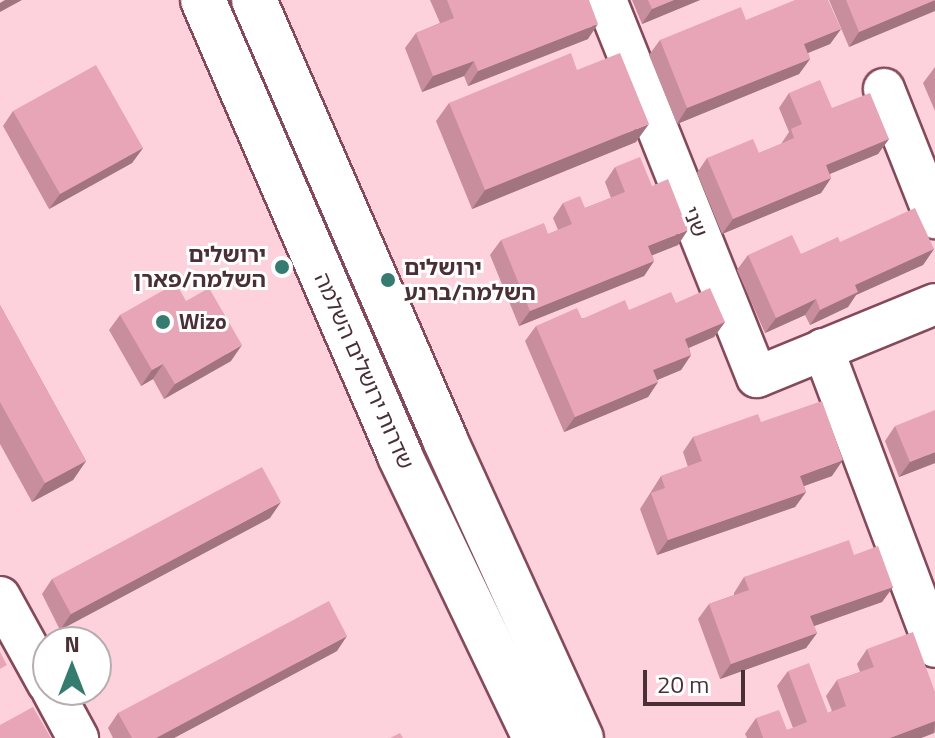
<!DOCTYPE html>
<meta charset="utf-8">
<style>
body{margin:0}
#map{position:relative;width:935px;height:738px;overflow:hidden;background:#fdd2dc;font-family:"Titillium Web","Noto Sans Hebrew",sans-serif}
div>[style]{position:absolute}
.roads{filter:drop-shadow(2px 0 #844a5b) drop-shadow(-2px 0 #844a5b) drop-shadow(0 2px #844a5b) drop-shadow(0 -2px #844a5b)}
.minor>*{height:40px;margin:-20px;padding:0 20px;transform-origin:20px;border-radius:20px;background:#fff}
.tertiary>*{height:44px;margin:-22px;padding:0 22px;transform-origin:22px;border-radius:22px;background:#fff}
.wall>*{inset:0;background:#c88e9d}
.shaded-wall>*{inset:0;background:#a27480}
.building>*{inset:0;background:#e8a5b7}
.dots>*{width:22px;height:22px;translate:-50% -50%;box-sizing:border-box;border:4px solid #fff;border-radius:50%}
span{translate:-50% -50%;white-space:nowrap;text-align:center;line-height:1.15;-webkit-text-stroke:6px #fff;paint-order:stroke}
.street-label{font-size:22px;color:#4a2f37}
.poi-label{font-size:22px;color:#4a2f37;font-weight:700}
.right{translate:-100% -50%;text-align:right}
.left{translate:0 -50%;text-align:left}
.north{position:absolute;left:32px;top:626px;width:80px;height:80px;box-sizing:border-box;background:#fff;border:2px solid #b7acaf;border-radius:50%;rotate:0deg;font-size:22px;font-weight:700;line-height:32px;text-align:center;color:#4a2f37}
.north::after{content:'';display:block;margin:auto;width:28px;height:36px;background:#367b70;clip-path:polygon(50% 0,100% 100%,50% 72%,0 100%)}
.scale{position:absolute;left:643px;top:670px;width:102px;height:36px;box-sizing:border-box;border:4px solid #4a2f37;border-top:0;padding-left:10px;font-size:24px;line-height:28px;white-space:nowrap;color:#4a2f37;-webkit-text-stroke:6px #fff;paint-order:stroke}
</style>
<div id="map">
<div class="roads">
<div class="minor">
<div style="left:606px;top:0;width:406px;rotate:68.2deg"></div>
<div style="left:757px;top:377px;width:192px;rotate:-22.3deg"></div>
<div style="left:884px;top:89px;width:139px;rotate:68.4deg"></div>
<div style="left:823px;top:349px;width:318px;rotate:69.4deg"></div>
<div style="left:0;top:597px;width:99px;rotate:61.1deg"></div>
<div style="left:52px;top:690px;width:55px;rotate:61.6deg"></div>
</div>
<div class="tertiary">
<div style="left:203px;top:0;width:497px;rotate:66.6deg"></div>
<div style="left:400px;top:456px;width:313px;rotate:64.4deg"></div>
<div style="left:254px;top:0;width:480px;rotate:66.5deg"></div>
<div style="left:445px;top:440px;width:328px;rotate:65.5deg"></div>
</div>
</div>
<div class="wall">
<div style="clip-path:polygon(430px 0,589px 0,588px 39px,468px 86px,464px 76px,422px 92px,405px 48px,416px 33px,440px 23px)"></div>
<div style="clip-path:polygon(632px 0,700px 0,642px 24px)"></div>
<div style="clip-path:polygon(829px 0,935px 0,849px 47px)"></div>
<div style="clip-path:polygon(746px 20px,841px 29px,830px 44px,808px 53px,810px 59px,799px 74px,677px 124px,649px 55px,660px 40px)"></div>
<div style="clip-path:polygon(935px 67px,935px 111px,923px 83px)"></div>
<div style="clip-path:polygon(577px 70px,636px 142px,472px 209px,436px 121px,449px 103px)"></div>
<div style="clip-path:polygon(789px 93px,832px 108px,889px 139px,878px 154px,830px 174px,831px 178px,821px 193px,722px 234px,697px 173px,707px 158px,759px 153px,781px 144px,789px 132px,779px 108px)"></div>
<div style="clip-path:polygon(13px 111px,143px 148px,132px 163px,49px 209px,3px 126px)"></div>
<div style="clip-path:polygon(615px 167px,678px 245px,652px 255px,654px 261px,644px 276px,519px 326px,490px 255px,501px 240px,548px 234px,558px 230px,553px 218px,563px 203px,585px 208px,611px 198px,605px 182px)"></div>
<div style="clip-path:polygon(840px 242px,934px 249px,923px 265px,856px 295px,848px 307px,810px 325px,805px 315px,765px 333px,737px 270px,748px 255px,801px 254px)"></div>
<div style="clip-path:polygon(186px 301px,231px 361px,164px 399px,153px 379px,141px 386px,109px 330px,120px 315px)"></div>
<div style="clip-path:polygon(676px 303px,725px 322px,714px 337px,689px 348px,691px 355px,681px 370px,657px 380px,658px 382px,648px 397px,564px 432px,525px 341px,536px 326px)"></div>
<div style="clip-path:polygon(0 305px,86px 461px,73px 480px,32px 502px,0 444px)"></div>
<div style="clip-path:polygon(761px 422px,832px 476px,804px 486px,806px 492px,795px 507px,657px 555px,640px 509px,661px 476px,688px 467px,683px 452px,693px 437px)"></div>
<div style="clip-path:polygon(895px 426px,935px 463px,899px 477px,885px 441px)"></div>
<div style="clip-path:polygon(270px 518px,60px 630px,42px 594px,52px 579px)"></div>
<div style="clip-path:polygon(854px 555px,893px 587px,882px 602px,814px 626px,817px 633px,806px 648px,720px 679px,698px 619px,709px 604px,734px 595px,734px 593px,744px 577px)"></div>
<div style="clip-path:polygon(867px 649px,935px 692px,935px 732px,934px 733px,921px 738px,747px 738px,745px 734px,756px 718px,787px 730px,793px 728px,777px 686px,788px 671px,828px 713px,832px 711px,826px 696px,837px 680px,860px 672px,857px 664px)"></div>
<div style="clip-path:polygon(337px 651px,174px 738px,113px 738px,108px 728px,118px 713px)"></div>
</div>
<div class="shaded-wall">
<div style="clip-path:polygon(5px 0,22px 0,0 12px,0 3px)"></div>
<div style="clip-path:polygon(674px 0,700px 0,642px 24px,652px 9px)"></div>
<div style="clip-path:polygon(935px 0,935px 11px,849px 47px,859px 32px)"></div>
<div style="clip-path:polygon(598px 24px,588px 39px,468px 86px,478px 71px)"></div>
<div style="clip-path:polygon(841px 29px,830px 44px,793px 59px,804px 44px)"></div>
<div style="clip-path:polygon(810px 59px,799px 74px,677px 124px,687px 108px)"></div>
<div style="clip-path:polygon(474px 61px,464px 76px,422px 92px,433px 76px)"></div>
<div style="clip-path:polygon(649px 124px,636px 142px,472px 209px,485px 190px)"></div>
<div style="clip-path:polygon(889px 139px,878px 154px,815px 180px,826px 165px)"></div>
<div style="clip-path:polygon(143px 148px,132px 163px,49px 209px,60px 194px)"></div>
<div style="clip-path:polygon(831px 178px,821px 193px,722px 234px,733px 219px)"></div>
<div style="clip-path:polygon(688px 230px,678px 245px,638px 261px,648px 246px)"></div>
<div style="clip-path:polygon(934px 249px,923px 265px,856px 295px,848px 307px,810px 325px,820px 310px,855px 285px)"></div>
<div style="clip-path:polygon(654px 261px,644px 276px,519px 326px,530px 311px)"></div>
<div style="clip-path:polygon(816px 299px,805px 315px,765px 333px,776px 318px)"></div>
<div style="clip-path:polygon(725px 322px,714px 337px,674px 354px,685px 339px)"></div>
<div style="clip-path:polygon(242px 345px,231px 361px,164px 399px,175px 384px)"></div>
<div style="clip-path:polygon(691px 355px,681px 370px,643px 386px,653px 370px)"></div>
<div style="clip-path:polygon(163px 364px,153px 379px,141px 386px,152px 370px)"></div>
<div style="clip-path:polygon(658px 382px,648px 397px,564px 432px,575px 417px)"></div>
<div style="clip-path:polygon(935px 452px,935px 463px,899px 477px,910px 462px)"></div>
<div style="clip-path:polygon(843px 460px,832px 476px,790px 491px,800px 476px)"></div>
<div style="clip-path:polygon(86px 461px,73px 480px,32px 502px,45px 483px)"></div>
<div style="clip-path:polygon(806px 492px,795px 507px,657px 555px,668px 540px)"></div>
<div style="clip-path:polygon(281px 502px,270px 518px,60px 630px,71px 614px)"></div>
<div style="clip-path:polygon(893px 587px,882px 602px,800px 631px,810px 616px)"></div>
<div style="clip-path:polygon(817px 633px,806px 648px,720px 679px,731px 664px)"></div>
<div style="clip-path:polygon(347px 636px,337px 651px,174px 738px,156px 738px)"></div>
<div style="clip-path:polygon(935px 721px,934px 733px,921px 738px,890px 738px)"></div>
</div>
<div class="building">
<div style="clip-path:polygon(447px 0,589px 0,598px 24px,478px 71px,474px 61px,433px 76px,416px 33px,454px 18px)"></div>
<div style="clip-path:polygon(648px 0,674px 0,652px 9px)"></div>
<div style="clip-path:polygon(795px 0,828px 0,841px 29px,804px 44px,810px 59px,687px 108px,660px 40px,741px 7px,746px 20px)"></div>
<div style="clip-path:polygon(846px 0,935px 0,859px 32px)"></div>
<div style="clip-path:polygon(571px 53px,577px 70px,620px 53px,649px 124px,485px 190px,449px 103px)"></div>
<div style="clip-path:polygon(96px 65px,143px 148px,60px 194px,13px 111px)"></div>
<div style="clip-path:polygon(820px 80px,832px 108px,870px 93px,889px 139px,826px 165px,831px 178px,733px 219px,707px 158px,753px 139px,759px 153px,794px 138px,791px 129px,802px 124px,789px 93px)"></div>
<div style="clip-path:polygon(640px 157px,652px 186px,668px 179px,688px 230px,648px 246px,654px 261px,530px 311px,501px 240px,544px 223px,548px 234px,572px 224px,563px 203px,580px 196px,585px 208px,625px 192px,615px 167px)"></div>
<div style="clip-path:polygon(915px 208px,934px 249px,855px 285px,858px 292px,820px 310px,816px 299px,776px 318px,748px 255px,792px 235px,801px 254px,838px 237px,840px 242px)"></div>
<div style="clip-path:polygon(176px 283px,186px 301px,209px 288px,242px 345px,175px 384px,163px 364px,152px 370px,120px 315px)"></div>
<div style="clip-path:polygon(710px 288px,725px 322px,685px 339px,691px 355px,653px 370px,658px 382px,575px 417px,536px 326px,577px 308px,582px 319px,625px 300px,629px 310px,671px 292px,676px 303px)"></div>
<div style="clip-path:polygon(0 305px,86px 461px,45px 483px,0 402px)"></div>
<div style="clip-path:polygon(822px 401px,843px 460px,800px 476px,806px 492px,668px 540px,651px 493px,665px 488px,661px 476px,702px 461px,693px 437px,758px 414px,761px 422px)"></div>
<div style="clip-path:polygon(935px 410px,935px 452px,910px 462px,895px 426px)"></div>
<div style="clip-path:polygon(262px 467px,281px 502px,71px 614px,52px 579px)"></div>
<div style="clip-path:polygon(849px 540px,854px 555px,878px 546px,893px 587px,810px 616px,817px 633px,731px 664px,709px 604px,749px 590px,744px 577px)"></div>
<div style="clip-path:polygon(329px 601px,347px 636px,156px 738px,132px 738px,118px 713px)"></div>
<div style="clip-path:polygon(913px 632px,935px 692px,935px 721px,890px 738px,763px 738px,756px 718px,779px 710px,787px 730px,807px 722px,788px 671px,809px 663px,828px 713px,846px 706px,837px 680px,874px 667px,867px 649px)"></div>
<div style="clip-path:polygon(0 652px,7px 665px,0 669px)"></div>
<div style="clip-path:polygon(33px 707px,51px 738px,0 738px,0 725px)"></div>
<div style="clip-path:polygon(400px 733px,403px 738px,390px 738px)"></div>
</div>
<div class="dots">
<div style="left:282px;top:267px;background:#367b70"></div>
<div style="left:388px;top:280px;background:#367b70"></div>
<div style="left:163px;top:322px;background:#367b70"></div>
</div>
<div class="street-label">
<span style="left:695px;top:222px;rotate:68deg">שני</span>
<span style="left:364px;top:371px;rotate:66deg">שדרות ירושלים השלמה</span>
</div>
<div class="poi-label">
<span class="right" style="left:266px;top:267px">ירושלים<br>השלמה/פארן</span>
<span class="left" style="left:404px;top:280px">ירושלים<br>השלמה/ברנע</span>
<span class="left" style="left:179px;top:322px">Wizo</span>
</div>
<div class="north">N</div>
<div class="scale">20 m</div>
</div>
